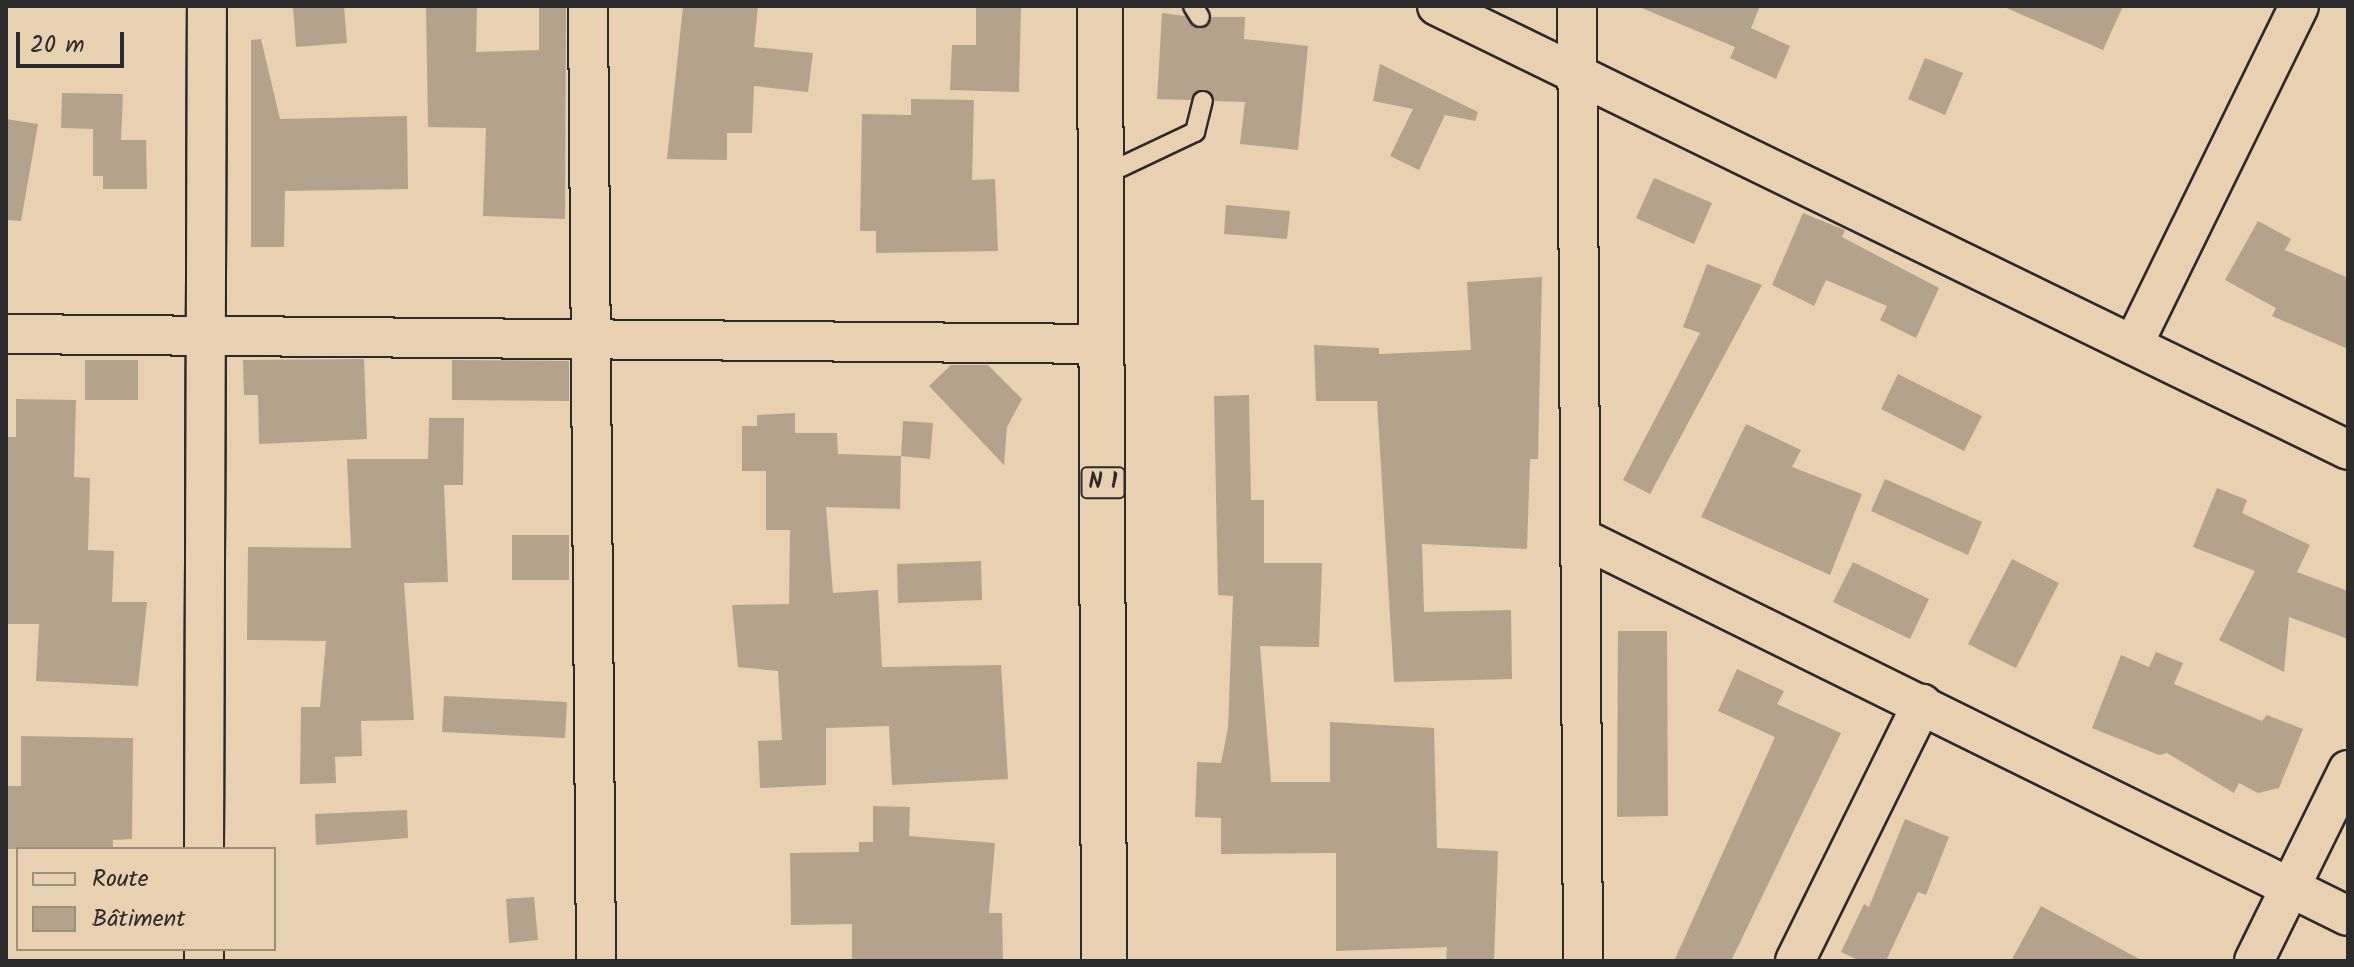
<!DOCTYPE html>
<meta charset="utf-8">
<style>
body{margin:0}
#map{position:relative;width:2354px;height:967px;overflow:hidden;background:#e8d1b1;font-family:Kalam,sans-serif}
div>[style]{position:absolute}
.building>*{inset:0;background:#b3a38c}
.roads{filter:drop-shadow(2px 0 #2b2b2b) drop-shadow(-2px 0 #2b2b2b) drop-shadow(0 2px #2b2b2b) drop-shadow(0 -2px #2b2b2b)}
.lane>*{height:18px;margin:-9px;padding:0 9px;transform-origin:9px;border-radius:9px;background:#e8d1b1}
.street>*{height:38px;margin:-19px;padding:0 19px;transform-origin:19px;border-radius:19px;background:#e8d1b1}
.highway>*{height:44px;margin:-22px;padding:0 22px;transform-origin:22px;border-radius:22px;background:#e8d1b1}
span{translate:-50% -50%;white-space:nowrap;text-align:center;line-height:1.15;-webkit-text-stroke:6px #e8d1b1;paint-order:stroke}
.shield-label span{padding:2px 6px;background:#e8d1b1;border:2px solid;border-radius:6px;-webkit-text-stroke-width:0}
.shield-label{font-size:22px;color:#2b2b2b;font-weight:700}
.frame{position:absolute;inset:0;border:8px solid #2b2b2b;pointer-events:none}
.legend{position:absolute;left:16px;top:847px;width:260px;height:104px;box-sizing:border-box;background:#e8d1b1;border:2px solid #9c8f7b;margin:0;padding:10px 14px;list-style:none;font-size:24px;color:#2b2b2b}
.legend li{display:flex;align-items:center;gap:16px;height:40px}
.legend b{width:40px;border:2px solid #9c8f7b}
.scale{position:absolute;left:16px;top:32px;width:108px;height:36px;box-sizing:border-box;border:4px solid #2b2b2b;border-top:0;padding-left:10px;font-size:24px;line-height:28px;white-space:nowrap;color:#2b2b2b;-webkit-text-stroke:6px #e8d1b1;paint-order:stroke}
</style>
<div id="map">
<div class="building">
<div style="clip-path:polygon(293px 6px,344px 6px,347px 43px,296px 47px)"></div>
<div style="clip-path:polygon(426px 6px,477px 6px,476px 52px,539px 50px,539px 6px,566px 6px,565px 219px,483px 216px,486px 128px,428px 127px)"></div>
<div style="clip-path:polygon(683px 6px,758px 6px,754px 47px,813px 53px,808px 92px,754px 86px,752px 133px,727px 133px,727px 160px,667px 159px)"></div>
<div style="clip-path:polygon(976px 6px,1021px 6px,1019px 92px,950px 90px,952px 45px,976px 45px)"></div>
<div style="clip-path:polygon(1637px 6px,1760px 6px,1751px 28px,1790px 46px,1776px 79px,1730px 58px,1735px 47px)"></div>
<div style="clip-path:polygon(2002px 6px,2123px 6px,2103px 50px)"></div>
<div style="clip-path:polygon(1162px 13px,1185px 16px,1200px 29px,1212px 17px,1245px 17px,1244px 39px,1308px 46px,1298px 150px,1240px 144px,1245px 102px,1215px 101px,1205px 89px,1191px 100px,1157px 99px)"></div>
<div style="clip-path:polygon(261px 39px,280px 119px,407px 116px,408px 189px,285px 191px,284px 247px,251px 247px,251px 40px)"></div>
<div style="clip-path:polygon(1925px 58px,1963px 73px,1945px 115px,1908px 99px)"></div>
<div style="clip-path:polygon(1380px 64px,1478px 112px,1475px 121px,1445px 115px,1419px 170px,1390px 156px,1413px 109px,1373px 101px)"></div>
<div style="clip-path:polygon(62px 93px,123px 94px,121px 140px,146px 140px,147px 189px,103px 189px,103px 176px,93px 176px,93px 129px,61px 128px)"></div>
<div style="clip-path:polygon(911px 99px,974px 100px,972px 180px,995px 179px,998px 251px,876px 253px,876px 231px,860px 231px,862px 114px,911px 115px)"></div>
<div style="clip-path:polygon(6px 119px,38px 124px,21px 221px,6px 220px)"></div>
<div style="clip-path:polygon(1654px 178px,1712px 203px,1694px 244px,1636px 218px)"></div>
<div style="clip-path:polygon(1226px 205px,1290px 211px,1287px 239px,1224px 234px)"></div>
<div style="clip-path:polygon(1803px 213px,1845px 230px,1842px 237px,1939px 288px,1916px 338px,1880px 320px,1887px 306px,1826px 280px,1814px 306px,1772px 285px)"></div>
<div style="clip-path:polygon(2258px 221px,2291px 239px,2285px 250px,2348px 278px,2348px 349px,2272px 316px,2276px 308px,2225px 280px)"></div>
<div style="clip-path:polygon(1707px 264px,1762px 285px,1650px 494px,1623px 480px,1700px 333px,1683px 327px)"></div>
<div style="clip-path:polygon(1542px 277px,1538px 459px,1530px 459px,1527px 549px,1422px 544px,1424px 612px,1511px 610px,1512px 679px,1394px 682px,1377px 401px,1316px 401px,1314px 345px,1379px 348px,1379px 354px,1471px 350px,1467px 282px)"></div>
<div style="clip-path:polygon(364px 359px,367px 439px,259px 444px,258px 395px,244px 395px,243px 360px)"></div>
<div style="clip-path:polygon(85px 360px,138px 360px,138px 400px,85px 400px)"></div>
<div style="clip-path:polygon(452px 360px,569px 361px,569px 401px,452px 400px)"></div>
<div style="clip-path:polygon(951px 365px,988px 365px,1022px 399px,1007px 427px,1004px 465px,929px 386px)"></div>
<div style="clip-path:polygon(1898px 374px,1982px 416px,1964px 451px,1881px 409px)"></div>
<div style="clip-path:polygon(1249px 395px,1251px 500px,1264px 500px,1264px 563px,1322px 563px,1319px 647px,1260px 646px,1271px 782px,1330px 782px,1330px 722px,1434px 728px,1437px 848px,1498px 851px,1494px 961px,1446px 961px,1447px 947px,1336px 951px,1336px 853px,1221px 854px,1221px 818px,1195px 817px,1197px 762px,1221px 763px,1228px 728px,1233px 596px,1218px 595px,1214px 396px)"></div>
<div style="clip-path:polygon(16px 399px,76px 400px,74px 477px,90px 478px,88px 550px,114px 551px,112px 602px,147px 602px,138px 686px,36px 681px,39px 624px,6px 624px,6px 437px,16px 437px)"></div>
<div style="clip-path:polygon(795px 413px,795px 433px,837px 433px,838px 454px,901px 456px,900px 509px,826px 507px,833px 593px,878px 590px,882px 667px,1001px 665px,1008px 779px,892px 785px,889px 726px,826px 728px,826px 785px,760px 788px,758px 741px,782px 740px,778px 671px,738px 667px,732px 605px,789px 604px,790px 530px,766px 530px,766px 471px,742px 471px,742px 426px,757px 426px,757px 415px)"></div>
<div style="clip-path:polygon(429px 418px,464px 418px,463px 485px,444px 485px,448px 582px,404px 583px,414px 720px,361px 721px,362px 756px,335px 757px,336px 783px,300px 784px,301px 707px,320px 707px,326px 641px,247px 640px,248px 547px,351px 548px,347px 459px,428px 459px)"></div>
<div style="clip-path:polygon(903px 421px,933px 423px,930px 459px,901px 456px)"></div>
<div style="clip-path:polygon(1746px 424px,1801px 450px,1792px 467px,1862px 494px,1830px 575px,1701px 517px)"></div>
<div style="clip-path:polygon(1885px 479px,1982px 522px,1968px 555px,1871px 511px)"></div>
<div style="clip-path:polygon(2217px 488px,2247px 500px,2242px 513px,2310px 545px,2297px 572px,2348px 591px,2348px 639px,2289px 617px,2284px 672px,2219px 640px,2255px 571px,2193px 547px)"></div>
<div style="clip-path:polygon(512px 535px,569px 535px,569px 580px,512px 580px)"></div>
<div style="clip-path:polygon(2012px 559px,2059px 583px,2016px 668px,1968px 644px)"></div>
<div style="clip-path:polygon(981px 561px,982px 600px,898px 603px,897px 564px)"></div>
<div style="clip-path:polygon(1853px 562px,1929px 599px,1910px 639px,1833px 602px)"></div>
<div style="clip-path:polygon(1618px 631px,1667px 631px,1668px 816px,1617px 817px)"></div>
<div style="clip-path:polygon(2156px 652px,2183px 663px,2174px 684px,2262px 721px,2267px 715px,2303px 729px,2279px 788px,2258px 793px,2239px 783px,2234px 793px,2167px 753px,2159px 755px,2092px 728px,2121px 655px,2149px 667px)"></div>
<div style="clip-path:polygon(1737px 669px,1784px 691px,1777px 704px,1841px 733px,1731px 961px,1674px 961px,1775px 737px,1718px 711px)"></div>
<div style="clip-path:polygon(444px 696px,567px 702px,565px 738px,442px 732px)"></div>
<div style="clip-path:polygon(21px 736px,133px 738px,132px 839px,113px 840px,113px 849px,6px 849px,6px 786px,21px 786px)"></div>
<div style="clip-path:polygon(873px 806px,910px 807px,909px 836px,995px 843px,989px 913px,1002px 913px,1003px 961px,852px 961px,852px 924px,791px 925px,790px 853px,859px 852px,859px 842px,873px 842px)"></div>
<div style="clip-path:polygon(407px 810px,408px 838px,316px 845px,315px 814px)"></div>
<div style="clip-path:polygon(1905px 819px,1949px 837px,1926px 895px,1918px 892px,1886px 961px,1860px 961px,1841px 952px,1864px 904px,1869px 907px)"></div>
<div style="clip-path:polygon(534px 897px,538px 940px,509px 943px,506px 899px)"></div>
<div style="clip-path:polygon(2041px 906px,2143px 961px,2011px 961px)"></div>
</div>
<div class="roads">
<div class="lane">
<div style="left:1193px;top:6px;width:13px;rotate:58deg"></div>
<div style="left:1102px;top:176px;width:103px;rotate:-25.3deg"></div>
<div style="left:1195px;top:132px;width:32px;rotate:-76deg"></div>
</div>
<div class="street">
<div style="left:588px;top:6px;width:955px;rotate:89.52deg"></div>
<div style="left:1437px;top:6px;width:1013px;rotate:25.98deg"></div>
<div style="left:1577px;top:6px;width:955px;rotate:89.64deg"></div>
<div style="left:6px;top:334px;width:1097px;rotate:0.52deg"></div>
<div style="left:2133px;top:345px;width:377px;rotate:-63.9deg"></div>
<div style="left:1580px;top:537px;width:856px;rotate:26.27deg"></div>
<div style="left:204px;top:849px;width:843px;rotate:-89.8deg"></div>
<div style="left:204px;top:961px;width:12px;rotate:-90deg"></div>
<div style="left:1795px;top:961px;width:287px;rotate:-63.7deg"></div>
<div style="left:2254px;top:961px;width:213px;rotate:-63.8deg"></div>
</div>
<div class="highway">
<div style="left:1100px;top:6px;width:955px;rotate:89.76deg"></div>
</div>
</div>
<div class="shield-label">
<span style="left:1103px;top:483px">N 1</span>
</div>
<div class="frame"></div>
<ul class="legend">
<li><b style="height:10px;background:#e8d1b1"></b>Route</li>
<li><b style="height:22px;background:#b3a38c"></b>Bâtiment</li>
</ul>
<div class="scale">20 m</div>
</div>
